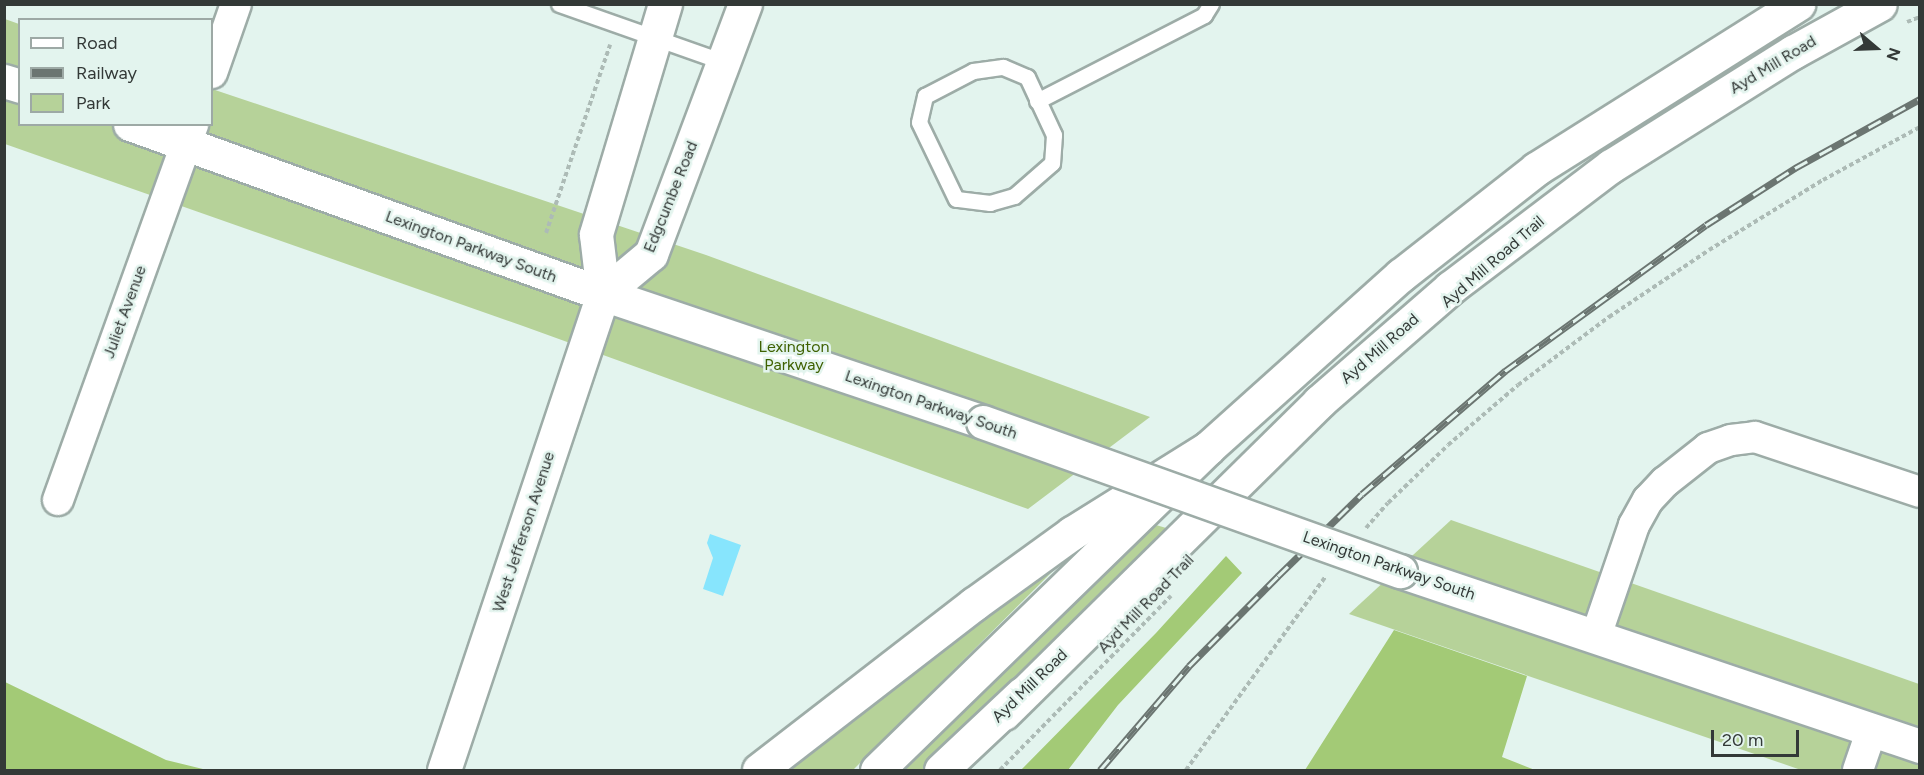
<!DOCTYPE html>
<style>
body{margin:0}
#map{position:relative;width:1924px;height:775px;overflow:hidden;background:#e3f4ee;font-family:Figtree,sans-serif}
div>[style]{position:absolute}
.green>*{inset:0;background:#b6d299}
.forest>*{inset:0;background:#a3ca76}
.water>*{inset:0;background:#87e5fd}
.path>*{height:4px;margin-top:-2px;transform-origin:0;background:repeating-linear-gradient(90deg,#adbbb6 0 4.5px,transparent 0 7.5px)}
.roads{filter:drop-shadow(2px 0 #9daca7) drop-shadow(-2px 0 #9daca7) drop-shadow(0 2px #9daca7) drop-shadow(0 -2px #9daca7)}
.lane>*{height:15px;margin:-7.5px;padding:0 7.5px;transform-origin:7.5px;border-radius:7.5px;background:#fff}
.street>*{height:30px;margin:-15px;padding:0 15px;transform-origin:15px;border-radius:15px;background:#fff}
.secondary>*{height:33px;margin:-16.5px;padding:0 16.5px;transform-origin:16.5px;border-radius:16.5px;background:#fff}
.highway>*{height:33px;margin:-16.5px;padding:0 16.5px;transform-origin:16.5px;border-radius:16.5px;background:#fff}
.rail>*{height:7px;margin-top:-3.5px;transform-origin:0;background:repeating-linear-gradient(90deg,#e3f4ee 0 14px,#6b7571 0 28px);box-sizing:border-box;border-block:2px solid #6b7571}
.bridges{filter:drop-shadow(2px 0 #9daca7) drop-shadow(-2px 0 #9daca7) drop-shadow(0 2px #9daca7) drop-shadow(0 -2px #9daca7)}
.secondary-bridge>*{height:33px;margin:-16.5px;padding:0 16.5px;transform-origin:16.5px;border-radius:16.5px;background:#fff}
span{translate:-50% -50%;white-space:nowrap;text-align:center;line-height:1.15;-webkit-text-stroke:5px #e3f4ee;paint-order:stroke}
.street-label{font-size:16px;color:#333937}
.park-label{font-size:16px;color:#3f6102}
.frame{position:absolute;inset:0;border:6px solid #333937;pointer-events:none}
.legend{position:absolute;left:18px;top:18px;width:195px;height:108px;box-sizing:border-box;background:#e3f4ee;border:2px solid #9da9a5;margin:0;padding:8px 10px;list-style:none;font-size:18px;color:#333937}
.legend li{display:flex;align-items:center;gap:12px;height:30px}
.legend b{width:30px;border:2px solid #9da9a5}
.north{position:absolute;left:1846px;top:18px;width:60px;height:60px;-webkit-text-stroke:4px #e3f4ee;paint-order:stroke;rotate:109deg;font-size:16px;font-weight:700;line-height:24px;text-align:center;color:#333937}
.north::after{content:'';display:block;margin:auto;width:21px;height:27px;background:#333937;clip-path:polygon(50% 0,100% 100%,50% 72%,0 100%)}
.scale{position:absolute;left:1711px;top:730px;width:88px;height:27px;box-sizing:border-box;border:3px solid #333937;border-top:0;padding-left:8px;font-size:18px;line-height:21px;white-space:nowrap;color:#333937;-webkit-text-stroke:4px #e3f4ee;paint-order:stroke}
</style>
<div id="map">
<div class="green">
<div style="clip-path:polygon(5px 19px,19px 24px,20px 124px,212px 124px,212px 89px,706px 255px,1150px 417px,1028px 509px,523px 326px,5px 144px)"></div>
<div style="clip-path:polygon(1451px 520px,1919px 684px,1919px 770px,1801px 770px,1349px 614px)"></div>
<div style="clip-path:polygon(1156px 525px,1173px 530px,925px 770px,901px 770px)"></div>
<div style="clip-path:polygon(1059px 557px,1064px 560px,853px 770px,789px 770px)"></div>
</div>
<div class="forest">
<div style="clip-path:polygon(1226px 556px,1242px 573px,1118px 705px,1068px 770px,1021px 770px,1156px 633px)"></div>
<div style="clip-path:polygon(1394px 630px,1527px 676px,1502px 757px,1535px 770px,1305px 770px)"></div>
<div style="clip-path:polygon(5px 682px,166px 760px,207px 770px,5px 770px)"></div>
</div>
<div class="water">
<div style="clip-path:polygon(710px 534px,741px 545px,723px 596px,703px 589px,713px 558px,707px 543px)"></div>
</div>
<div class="path">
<div style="left:1907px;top:22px;width:14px;rotate:-21deg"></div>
<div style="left:546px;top:233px;width:199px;rotate:-71.2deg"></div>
<div style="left:1366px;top:528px;width:33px;rotate:-49deg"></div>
<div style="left:1388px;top:503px;width:83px;rotate:-44deg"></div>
<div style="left:1448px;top:445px;width:92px;rotate:-40.6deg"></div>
<div style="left:1518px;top:385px;width:114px;rotate:-36.8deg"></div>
<div style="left:1609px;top:317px;width:120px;rotate:-33.8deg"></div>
<div style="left:1709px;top:250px;width:134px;rotate:-31.6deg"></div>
<div style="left:1823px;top:180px;width:111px;rotate:-28.7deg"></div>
<div style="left:1000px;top:770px;width:244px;rotate:-45.5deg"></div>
<div style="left:1186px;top:770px;width:238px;rotate:-54.2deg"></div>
</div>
<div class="roads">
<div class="lane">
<div style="left:559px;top:4px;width:175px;rotate:19.4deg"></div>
<div style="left:1003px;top:67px;width:26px;rotate:23deg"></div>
<div style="left:1027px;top:77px;width:64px;rotate:65deg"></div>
<div style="left:1054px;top:135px;width:28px;rotate:94deg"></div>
<div style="left:1052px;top:163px;width:50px;rotate:139deg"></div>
<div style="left:1014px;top:196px;width:25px;rotate:164deg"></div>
<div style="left:990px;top:203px;width:34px;rotate:-173deg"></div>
<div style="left:956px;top:199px;width:85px;rotate:-115.7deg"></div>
<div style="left:919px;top:122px;width:27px;rotate:-77deg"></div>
<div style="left:925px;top:96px;width:54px;rotate:-27.5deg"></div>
<div style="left:973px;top:71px;width:30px;rotate:-8deg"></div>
<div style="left:1037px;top:101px;width:188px;rotate:-27.2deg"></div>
<div style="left:1204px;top:15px;width:13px;rotate:-58deg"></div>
</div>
<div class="street">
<div style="left:212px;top:73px;width:73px;rotate:-70.8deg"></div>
<div style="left:58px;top:500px;width:400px;rotate:-70.2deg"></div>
<div style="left:1596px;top:636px;width:117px;rotate:-71.1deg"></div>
<div style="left:1634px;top:525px;width:29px;rotate:-61deg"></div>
<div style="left:1648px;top:500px;width:25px;rotate:-47deg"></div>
<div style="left:1665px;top:482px;width:55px;rotate:-38.3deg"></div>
<div style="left:1708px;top:448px;width:24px;rotate:-19deg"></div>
<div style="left:1731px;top:440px;width:24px;rotate:-7deg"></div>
<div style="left:1755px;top:437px;width:174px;rotate:18.4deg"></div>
<div style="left:1858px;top:770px;width:43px;rotate:-71.1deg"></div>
</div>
<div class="secondary">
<div style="left:4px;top:81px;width:17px;rotate:17deg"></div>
<div style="left:130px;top:124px;width:503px;rotate:19.77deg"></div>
<div style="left:603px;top:294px;width:401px;rotate:18.6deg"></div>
<div style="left:603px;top:294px;width:62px;rotate:-39.8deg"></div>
<div style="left:651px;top:254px;width:267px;rotate:-69.4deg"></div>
<div style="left:1400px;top:571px;width:549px;rotate:18.6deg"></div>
<div style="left:1004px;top:713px;width:443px;rotate:-44.6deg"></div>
<div style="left:1319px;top:402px;width:174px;rotate:-41deg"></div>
<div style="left:1450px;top:288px;width:202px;rotate:-37.2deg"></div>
<div style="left:1611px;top:166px;width:215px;rotate:-32.1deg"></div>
<div style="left:1793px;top:52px;width:99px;rotate:-28.9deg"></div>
<div style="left:444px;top:770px;width:502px;rotate:-71.53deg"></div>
<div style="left:603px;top:294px;width:60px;rotate:-96.7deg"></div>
<div style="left:596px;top:234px;width:240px;rotate:-73.3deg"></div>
<div style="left:759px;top:770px;width:272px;rotate:-37.7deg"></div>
<div style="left:974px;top:604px;width:121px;rotate:-35.9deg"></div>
<div style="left:1072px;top:533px;width:160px;rotate:-32deg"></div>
<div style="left:1208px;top:448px;width:259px;rotate:-41.9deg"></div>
<div style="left:1401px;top:275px;width:172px;rotate:-38.1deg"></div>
<div style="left:1536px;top:169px;width:310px;rotate:-32.2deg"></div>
</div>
<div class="highway">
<div style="left:877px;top:770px;width:462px;rotate:-44.2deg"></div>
<div style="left:941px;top:770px;width:112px;rotate:-43.2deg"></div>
</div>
</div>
<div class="rail">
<div style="left:1100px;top:770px;width:137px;rotate:-49.4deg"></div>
<div style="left:1189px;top:666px;width:127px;rotate:-45.3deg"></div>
<div style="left:1278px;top:576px;width:117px;rotate:-44.3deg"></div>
<div style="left:1362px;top:494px;width:189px;rotate:-40.7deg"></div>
<div style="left:1505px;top:371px;width:248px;rotate:-36deg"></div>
<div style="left:1706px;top:225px;width:106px;rotate:-32.6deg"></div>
<div style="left:1795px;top:168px;width:143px;rotate:-28.9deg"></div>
</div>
<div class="bridges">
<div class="secondary-bridge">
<div style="left:983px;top:422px;width:443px;rotate:19.7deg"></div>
</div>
</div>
<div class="street-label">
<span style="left:1773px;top:65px;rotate:-31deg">Ayd Mill Road</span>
<span style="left:671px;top:197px;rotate:-68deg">Edgcumbe Road</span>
<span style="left:471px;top:247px;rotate:20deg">Lexington Parkway South</span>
<span style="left:1493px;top:262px;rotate:-41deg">Ayd Mill Road Trail</span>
<span style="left:125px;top:312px;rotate:-70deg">Juliet Avenue</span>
<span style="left:1380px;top:349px;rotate:-41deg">Ayd Mill Road</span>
<span style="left:931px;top:405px;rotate:19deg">Lexington Parkway South</span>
<span style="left:524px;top:532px;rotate:-72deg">West Jefferson Avenue</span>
<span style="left:1389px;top:566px;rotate:19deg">Lexington Parkway South</span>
<span style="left:1146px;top:604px;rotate:-46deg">Ayd Mill Road Trail</span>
<span style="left:1030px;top:686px;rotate:-44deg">Ayd Mill Road</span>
</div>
<div class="park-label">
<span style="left:794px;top:356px">Lexington<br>Parkway</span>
</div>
<div class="frame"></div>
<ul class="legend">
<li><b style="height:8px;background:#fff"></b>Road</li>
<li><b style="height:8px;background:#6b7571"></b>Railway</li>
<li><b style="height:16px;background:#b6d299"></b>Park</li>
</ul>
<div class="north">N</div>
<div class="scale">20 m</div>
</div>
